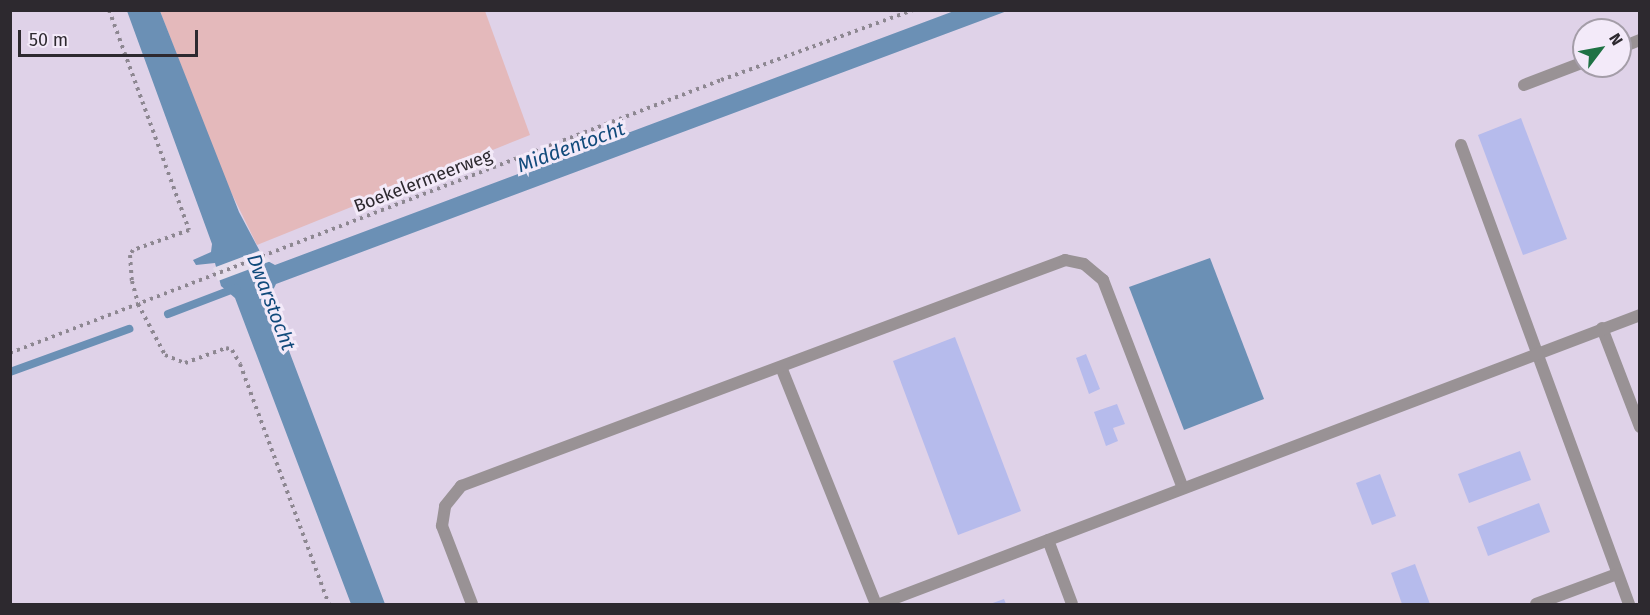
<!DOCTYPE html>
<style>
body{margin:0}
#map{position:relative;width:1650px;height:615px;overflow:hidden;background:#e6ddec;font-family:"Fira Sans",sans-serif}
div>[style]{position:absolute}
.built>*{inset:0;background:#dfd2e8}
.green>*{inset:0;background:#e4b9bb}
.water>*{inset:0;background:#6b90b5}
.pier>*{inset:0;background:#e6ddec}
.stream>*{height:8px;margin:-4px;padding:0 4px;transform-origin:4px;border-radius:4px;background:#6b90b5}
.building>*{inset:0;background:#b6bbec}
.path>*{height:4px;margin-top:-2px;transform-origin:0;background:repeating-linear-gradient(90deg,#8d8791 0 3px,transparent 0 7.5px)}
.lane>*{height:12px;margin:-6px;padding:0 6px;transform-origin:6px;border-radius:6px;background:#999295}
span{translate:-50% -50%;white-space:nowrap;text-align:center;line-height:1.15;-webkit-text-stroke:6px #f3eaf9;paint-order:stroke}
.street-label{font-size:18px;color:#2d292f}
.water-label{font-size:20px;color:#114a7b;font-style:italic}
.frame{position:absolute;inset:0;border:12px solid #2d292f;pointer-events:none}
.north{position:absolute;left:1572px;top:18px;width:60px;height:60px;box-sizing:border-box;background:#f3eaf9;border:2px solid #a49da8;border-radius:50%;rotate:58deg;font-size:16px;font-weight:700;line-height:24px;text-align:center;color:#2d292f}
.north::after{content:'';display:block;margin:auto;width:21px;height:27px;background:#1e7244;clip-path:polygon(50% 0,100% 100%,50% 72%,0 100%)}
.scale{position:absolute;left:18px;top:30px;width:180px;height:27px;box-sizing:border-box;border:3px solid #2d292f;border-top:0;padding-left:8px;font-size:18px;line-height:21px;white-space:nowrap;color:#2d292f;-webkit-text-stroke:4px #f3eaf9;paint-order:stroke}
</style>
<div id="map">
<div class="built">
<div style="clip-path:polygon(evenodd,10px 11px,1639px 11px,1639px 604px,11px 604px,10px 11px,1584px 30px,1620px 30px,1620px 66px,1584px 66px,1584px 30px)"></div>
</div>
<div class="green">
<div style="clip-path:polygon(160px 11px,485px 11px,530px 135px,257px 245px,226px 182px)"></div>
</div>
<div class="water">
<div style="clip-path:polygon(127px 11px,160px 11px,239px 212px,264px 259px,275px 265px,954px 11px,1007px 11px,276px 284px,269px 298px,385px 604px,351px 604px,235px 298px,221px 286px,215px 263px,196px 265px,193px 260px,211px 252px,212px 244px)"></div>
<div style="clip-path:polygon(1210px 258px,1264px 399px,1184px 430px,1129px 287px)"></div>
</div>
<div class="pier">
<div style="clip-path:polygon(261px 250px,271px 261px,218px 281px,213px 268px)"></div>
</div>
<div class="stream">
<div style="left:168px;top:314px;width:73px;rotate:-20.9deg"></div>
<div style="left:10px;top:372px;width:127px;rotate:-19.9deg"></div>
</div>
<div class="building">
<div style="clip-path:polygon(1521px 118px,1567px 239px,1523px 255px,1478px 135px)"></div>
<div style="clip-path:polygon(955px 337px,1021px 511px,958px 535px,893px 361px)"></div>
<div style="clip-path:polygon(1086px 354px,1100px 389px,1089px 394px,1076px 358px)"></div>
<div style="clip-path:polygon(1117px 404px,1125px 424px,1113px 428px,1118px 441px,1106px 446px,1094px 412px)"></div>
<div style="clip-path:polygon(1520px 451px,1531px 480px,1469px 503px,1458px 474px)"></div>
<div style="clip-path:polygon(1380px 474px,1396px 516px,1372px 525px,1356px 483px)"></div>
<div style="clip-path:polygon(1539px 503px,1550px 532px,1488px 556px,1477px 527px)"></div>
<div style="clip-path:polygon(1415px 564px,1430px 604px,1402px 604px,1391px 573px)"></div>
<div style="clip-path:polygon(1004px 599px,1006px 604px,990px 604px)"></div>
</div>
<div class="path">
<div style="left:109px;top:10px;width:234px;rotate:70deg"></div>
<div style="left:189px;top:230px;width:59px;rotate:160.3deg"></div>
<div style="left:133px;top:250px;width:6px;rotate:121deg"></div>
<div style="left:130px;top:255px;width:26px;rotate:86deg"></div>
<div style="left:132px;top:281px;width:24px;rotate:75deg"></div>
<div style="left:138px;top:304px;width:58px;rotate:62.1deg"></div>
<div style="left:165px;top:355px;width:22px;rotate:22deg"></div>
<div style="left:185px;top:363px;width:44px;rotate:-20.1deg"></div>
<div style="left:226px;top:348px;width:6px;rotate:18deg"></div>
<div style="left:232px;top:350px;width:16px;rotate:60deg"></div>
<div style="left:240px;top:364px;width:256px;rotate:69.7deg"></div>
<div style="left:10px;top:353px;width:762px;rotate:-21.01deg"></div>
<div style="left:721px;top:80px;width:204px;rotate:-20deg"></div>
</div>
<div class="lane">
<div style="left:1620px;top:48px;width:22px;rotate:-22deg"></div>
<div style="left:1524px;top:85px;width:64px;rotate:-21deg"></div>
<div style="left:1461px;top:145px;width:489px;rotate:69.9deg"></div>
<div style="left:1602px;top:328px;width:106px;rotate:69deg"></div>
<div style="left:781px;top:367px;width:255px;rotate:68.2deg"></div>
<div style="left:1048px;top:540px;width:68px;rotate:69.4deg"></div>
<div style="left:472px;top:604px;width:84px;rotate:-111deg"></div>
<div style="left:442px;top:526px;width:20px;rotate:-81deg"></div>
<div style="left:445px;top:506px;width:26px;rotate:-51deg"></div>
<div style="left:461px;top:486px;width:645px;rotate:-20.51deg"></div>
<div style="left:1065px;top:260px;width:19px;rotate:12deg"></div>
<div style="left:1084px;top:264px;width:25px;rotate:40deg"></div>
<div style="left:1103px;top:280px;width:223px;rotate:69deg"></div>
<div style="left:880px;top:604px;width:813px;rotate:-20.82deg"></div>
<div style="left:1536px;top:604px;width:86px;rotate:-20.3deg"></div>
</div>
<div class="street-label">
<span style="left:423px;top:181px;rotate:-21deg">Boekelermeerweg</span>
</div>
<div class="water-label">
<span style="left:571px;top:147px;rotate:-20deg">Middentocht</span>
<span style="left:271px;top:302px;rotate:69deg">Dwarstocht</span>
</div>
<div class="frame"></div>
<div class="north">N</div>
<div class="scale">50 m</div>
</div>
